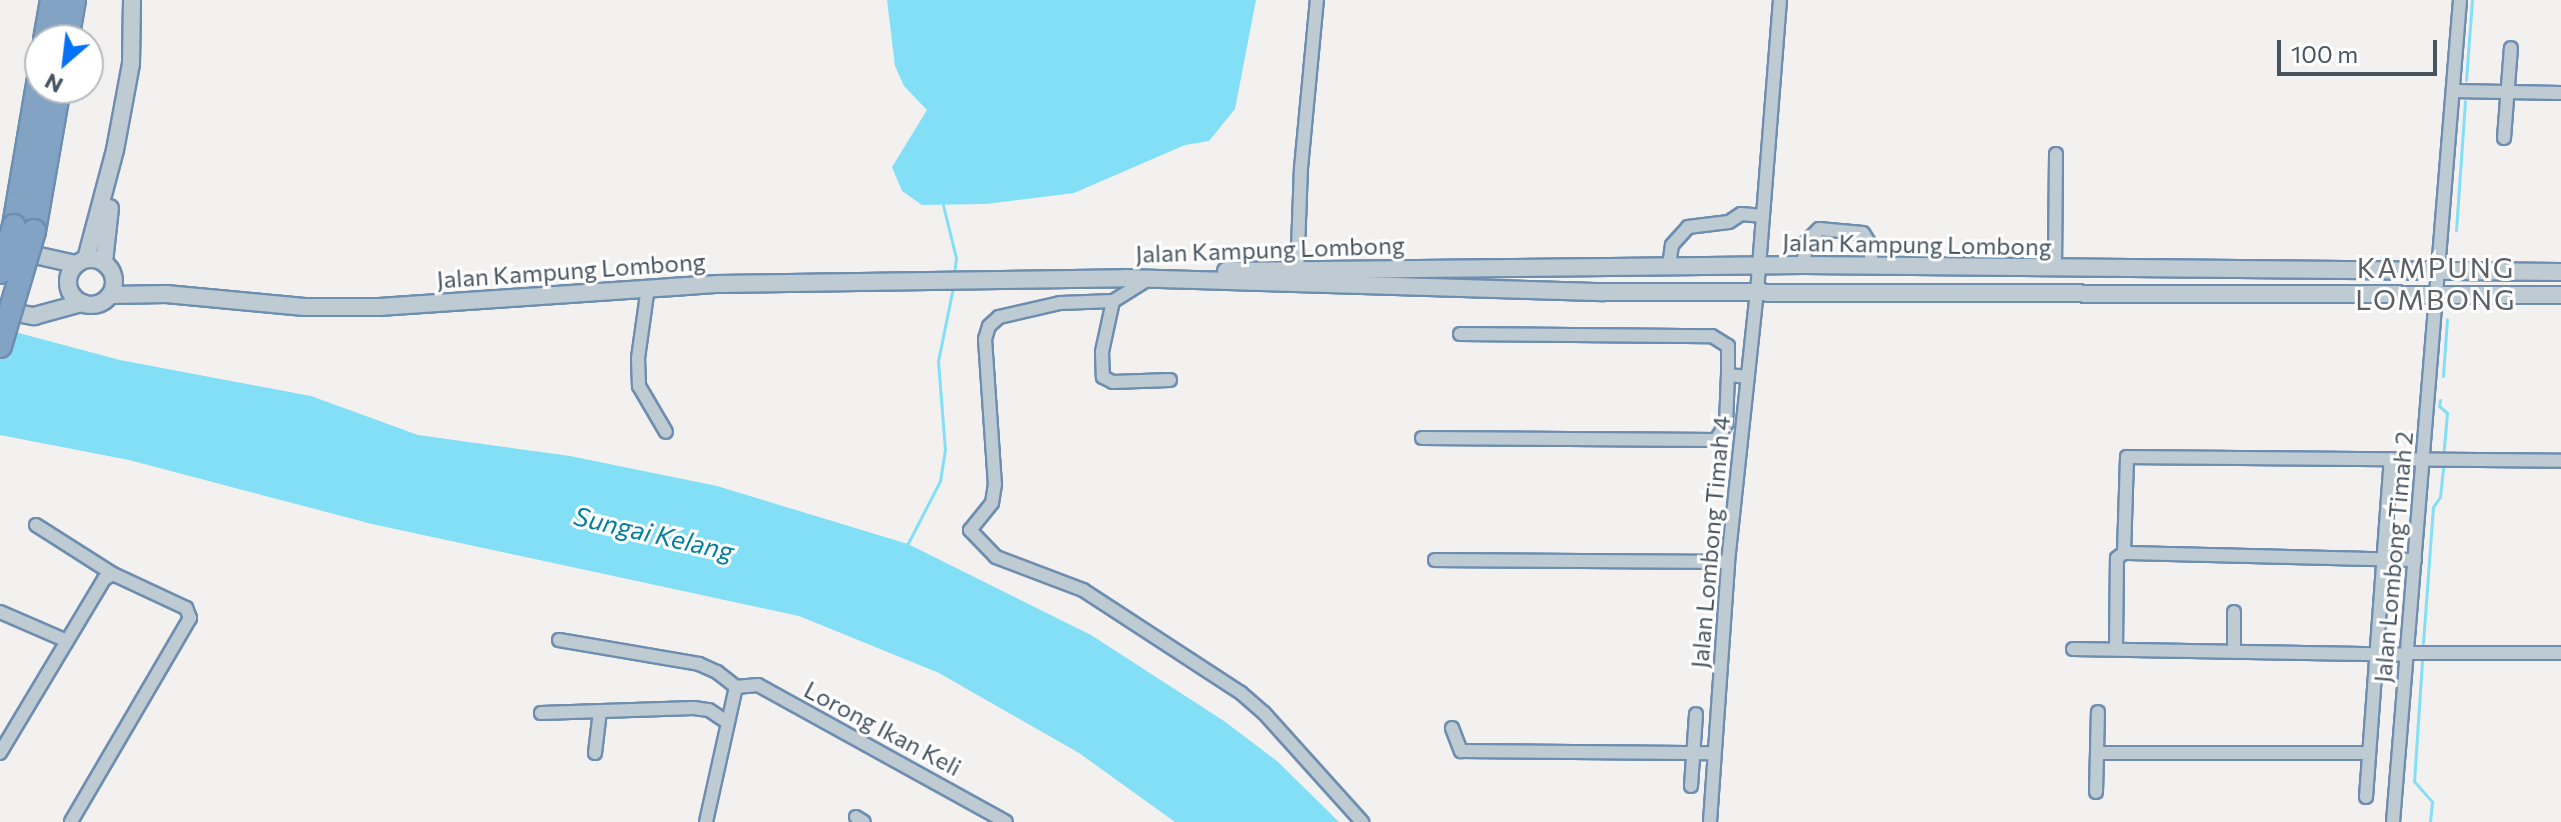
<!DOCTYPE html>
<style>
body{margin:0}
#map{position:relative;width:2561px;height:822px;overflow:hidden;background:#f3f0f0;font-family:Commissioner,sans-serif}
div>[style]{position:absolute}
.water>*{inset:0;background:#83dff6}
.stream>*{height:3px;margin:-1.5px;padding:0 1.5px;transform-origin:1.5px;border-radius:1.5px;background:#83dff6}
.roads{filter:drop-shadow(2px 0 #6e8eb0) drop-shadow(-2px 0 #6e8eb0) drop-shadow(0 2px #6e8eb0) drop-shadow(0 -2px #6e8eb0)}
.minor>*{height:12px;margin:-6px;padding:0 6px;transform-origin:6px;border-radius:6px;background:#bfcbd3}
.tertiary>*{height:16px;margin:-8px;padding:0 8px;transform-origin:8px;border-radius:8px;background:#bfcbd3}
.tertiary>.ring{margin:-8px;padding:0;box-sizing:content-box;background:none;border:16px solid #bfcbd3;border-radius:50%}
.motorway>*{height:22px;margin:-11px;padding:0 11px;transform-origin:11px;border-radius:11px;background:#83a3c4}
.bridges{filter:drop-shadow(2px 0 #6e8eb0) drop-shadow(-2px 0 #6e8eb0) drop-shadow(0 2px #6e8eb0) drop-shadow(0 -2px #6e8eb0)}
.motorway-bridge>*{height:22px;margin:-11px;padding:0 11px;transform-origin:11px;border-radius:11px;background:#83a3c4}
span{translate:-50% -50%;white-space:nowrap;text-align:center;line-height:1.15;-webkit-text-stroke:6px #fff;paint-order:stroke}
.street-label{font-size:24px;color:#465460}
.water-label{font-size:26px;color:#03809f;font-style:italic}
.quarter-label{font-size:28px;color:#5c6066;letter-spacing:2px}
.north{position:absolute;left:24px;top:24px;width:80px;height:80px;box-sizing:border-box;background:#fff;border:2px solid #b5bbbf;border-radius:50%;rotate:208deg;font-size:22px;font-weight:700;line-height:32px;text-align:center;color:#465460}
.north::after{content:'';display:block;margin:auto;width:28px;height:36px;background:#0571f7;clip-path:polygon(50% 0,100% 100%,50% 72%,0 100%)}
.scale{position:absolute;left:2277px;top:40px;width:160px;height:36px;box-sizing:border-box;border:4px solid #465460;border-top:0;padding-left:10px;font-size:24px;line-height:28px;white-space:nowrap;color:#465460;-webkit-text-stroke:6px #fff;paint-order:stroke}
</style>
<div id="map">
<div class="water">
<div style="clip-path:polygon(887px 0,1256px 0,1235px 109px,1209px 141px,1185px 145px,1074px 193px,986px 204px,922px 205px,902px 191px,892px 167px,927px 110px,904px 86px,895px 66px)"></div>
<div style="clip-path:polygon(0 328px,120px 360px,311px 396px,418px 435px,570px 456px,717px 486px,908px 544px,1091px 635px,1224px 721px,1277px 761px,1339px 822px,1175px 822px,1079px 753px,939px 673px,799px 616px,372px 524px,129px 460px,0 435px)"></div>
</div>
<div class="stream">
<div style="left:2466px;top:80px;width:80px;rotate:-85.7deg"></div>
<div style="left:943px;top:205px;width:55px;rotate:76.2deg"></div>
<div style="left:956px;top:258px;width:17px;rotate:97deg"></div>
<div style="left:2456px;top:230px;width:129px;rotate:-86deg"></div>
<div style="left:2443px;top:376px;width:57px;rotate:-86deg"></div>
<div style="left:2440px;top:400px;width:6px;rotate:99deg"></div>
<div style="left:2439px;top:406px;width:11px;rotate:41deg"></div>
<div style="left:2447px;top:413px;width:38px;rotate:95deg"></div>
<div style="left:907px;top:545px;width:72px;rotate:-62.7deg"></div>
<div style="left:940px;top:481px;width:31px;rotate:-81deg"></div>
<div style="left:945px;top:450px;width:89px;rotate:-94.5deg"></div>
<div style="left:938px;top:361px;width:76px;rotate:-78.5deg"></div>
<div style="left:2423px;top:643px;width:136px;rotate:-85.8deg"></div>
<div style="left:2433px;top:507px;width:12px;rotate:-55deg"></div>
<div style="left:2440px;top:497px;width:30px;rotate:-84deg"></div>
<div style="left:2422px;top:661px;width:120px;rotate:93.8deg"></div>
<div style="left:2414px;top:781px;width:28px;rotate:49deg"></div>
<div style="left:2432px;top:802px;width:20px;rotate:96deg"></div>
</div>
<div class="roads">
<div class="minor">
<div style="left:2453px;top:91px;width:108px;rotate:1.1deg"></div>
<div style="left:2504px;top:138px;width:90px;rotate:-85.6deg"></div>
<div style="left:1803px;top:265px;width:24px;rotate:-81deg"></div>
<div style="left:1807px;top:241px;width:17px;rotate:-45deg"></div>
<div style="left:1819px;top:229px;width:44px;rotate:5.2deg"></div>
<div style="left:1863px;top:233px;width:15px;rotate:58deg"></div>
<div style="left:1871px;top:246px;width:21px;rotate:90deg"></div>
<div style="left:1669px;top:266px;width:21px;rotate:-82deg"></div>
<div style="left:1672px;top:245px;width:24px;rotate:-48deg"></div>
<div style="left:1688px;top:227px;width:41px;rotate:-7deg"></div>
<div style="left:1729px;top:222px;width:14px;rotate:-34deg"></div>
<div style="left:1741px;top:214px;width:22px;rotate:5deg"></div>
<div style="left:2055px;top:269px;width:115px;rotate:-89.5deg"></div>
<div style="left:1297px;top:276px;width:108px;rotate:-87.9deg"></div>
<div style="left:1301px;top:168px;width:169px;rotate:-84.6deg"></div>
<div style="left:1147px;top:280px;width:40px;rotate:148deg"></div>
<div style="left:1113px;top:301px;width:52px;rotate:102.2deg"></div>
<div style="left:1102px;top:352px;width:25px;rotate:88deg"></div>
<div style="left:1103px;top:377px;width:11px;rotate:27deg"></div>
<div style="left:1113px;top:382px;width:57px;rotate:-2deg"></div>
<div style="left:648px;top:287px;width:72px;rotate:98deg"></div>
<div style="left:638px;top:358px;width:28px;rotate:88deg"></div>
<div style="left:639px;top:386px;width:53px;rotate:59.6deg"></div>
<div style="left:1113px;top:301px;width:53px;rotate:177.8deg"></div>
<div style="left:1060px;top:303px;width:63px;rotate:167.1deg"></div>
<div style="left:999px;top:317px;width:13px;rotate:138deg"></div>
<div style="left:989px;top:326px;width:14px;rotate:107deg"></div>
<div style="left:985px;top:339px;width:145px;rotate:86.1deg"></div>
<div style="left:995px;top:484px;width:19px;rotate:99deg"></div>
<div style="left:992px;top:503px;width:35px;rotate:129deg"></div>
<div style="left:970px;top:530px;width:37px;rotate:46deg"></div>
<div style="left:996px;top:557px;width:93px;rotate:20.8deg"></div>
<div style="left:1083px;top:590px;width:189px;rotate:33.1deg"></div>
<div style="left:1241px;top:693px;width:30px;rotate:41deg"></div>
<div style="left:1264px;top:713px;width:147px;rotate:48deg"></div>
<div style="left:1460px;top:334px;width:252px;rotate:0.5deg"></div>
<div style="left:1712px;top:336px;width:19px;rotate:32deg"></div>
<div style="left:1728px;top:346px;width:29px;rotate:90deg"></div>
<div style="left:1728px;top:375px;width:20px;rotate:6deg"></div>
<div style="left:1422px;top:438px;width:294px;rotate:0.4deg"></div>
<div style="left:1716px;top:440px;width:19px;rotate:-58deg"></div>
<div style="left:1726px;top:424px;width:49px;rotate:-87.7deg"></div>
<div style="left:36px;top:525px;width:91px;rotate:32.5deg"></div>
<div style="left:2124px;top:553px;width:96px;rotate:-88.2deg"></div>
<div style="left:2127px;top:457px;width:434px;rotate:0.5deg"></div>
<div style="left:2124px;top:553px;width:291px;rotate:1.4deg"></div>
<div style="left:1435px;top:560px;width:293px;rotate:0.4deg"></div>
<div style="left:0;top:612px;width:73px;rotate:23.4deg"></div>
<div style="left:559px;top:640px;width:142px;rotate:9.7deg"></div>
<div style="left:699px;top:664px;width:20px;rotate:24deg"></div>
<div style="left:717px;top:672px;width:24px;rotate:38deg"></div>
<div style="left:2073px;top:649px;width:334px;rotate:1deg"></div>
<div style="left:2116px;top:649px;width:91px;rotate:-89.4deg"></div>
<div style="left:2117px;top:558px;width:9px;rotate:-36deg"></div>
<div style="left:2234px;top:652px;width:40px;rotate:-90deg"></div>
<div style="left:2408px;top:653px;width:153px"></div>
<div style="left:736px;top:687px;width:22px;rotate:-5deg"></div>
<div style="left:758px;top:685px;width:283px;rotate:28.9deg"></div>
<div style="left:541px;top:713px;width:153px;rotate:-1.9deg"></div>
<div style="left:694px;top:708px;width:15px;rotate:8deg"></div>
<div style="left:709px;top:710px;width:22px;rotate:34deg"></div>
<div style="left:1452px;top:728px;width:25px;rotate:69deg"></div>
<div style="left:1461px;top:751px;width:253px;rotate:0.5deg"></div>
<div style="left:0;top:753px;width:203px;rotate:-59.1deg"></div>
<div style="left:104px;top:579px;width:10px;rotate:-29deg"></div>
<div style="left:113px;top:574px;width:81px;rotate:25deg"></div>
<div style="left:186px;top:608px;width:11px;rotate:68deg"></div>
<div style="left:190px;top:618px;width:236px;rotate:120.3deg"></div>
<div style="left:595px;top:753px;width:42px;rotate:-83.2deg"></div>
<div style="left:2097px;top:753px;width:272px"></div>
<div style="left:1691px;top:786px;width:72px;rotate:-86deg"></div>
<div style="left:2096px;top:792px;width:80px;rotate:-88.6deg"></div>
<div style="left:2366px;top:797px;width:339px;rotate:-85.8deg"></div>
<div style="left:856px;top:817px;width:9px;rotate:32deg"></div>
<div style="left:706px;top:822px;width:138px;rotate:-77.5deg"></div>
<div style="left:1710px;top:822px;width:261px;rotate:-86deg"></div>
<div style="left:1728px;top:562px;width:272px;rotate:-83.9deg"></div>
<div style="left:1757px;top:292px;width:293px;rotate:-85.5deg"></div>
<div style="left:2393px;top:822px;width:825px;rotate:-85.34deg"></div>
</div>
<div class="tertiary">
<div style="left:17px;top:251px;width:59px;rotate:12.6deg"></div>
<div class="ring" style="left:68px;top:259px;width:30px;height:30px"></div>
<div style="left:86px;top:259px;width:113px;rotate:-75.1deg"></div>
<div style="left:115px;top:150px;width:87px;rotate:-79.5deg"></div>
<div style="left:131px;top:64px;width:64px;rotate:-89.1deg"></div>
<div style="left:104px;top:262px;width:54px;rotate:-83.7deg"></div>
<div style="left:1226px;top:271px;width:577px;rotate:-0.6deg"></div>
<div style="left:1803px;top:265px;width:758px;rotate:0.53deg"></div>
<div style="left:111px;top:295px;width:55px;rotate:-1deg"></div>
<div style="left:166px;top:294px;width:139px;rotate:5.4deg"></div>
<div style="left:304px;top:307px;width:75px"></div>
<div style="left:379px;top:307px;width:340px;rotate:-3.9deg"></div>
<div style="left:718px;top:284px;width:407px;rotate:-0.8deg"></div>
<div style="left:1125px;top:278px;width:479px;rotate:1.7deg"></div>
<div style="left:1604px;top:292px;width:957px;rotate:0.18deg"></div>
<div style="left:2px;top:310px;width:33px;rotate:11deg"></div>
<div style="left:34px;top:316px;width:50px;rotate:-15.2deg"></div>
</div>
<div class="motorway">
<div style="left:45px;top:40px;width:41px;rotate:-80.1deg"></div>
<div style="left:67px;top:40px;width:41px;rotate:-80.1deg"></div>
<div style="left:14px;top:226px;width:156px;rotate:-80.4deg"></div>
<div style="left:34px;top:231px;width:145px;rotate:-80.1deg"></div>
</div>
</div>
<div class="bridges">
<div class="motorway-bridge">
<div style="left:0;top:272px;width:48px;rotate:-73.1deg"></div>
<div style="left:0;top:346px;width:120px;rotate:-73.5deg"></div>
</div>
</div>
<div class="street-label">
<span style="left:1917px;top:244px;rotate:1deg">Jalan Kampung Lombong</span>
<span style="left:1270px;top:249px;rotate:-2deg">Jalan Kampung Lombong</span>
<span style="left:571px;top:270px;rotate:-4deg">Jalan Kampung Lombong</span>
<span style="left:1710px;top:542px;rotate:-85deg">Jalan Lombong Timah 4</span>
<span style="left:2393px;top:557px;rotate:-85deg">Jalan Lombong Timah 2</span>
<span style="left:883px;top:728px;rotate:28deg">Lorong Ikan Keli</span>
</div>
<div class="water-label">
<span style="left:654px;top:533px;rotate:13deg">Sungai Kelang</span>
</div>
<div class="quarter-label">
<span style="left:2436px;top:283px">KAMPUNG<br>LOMBONG</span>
</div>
<div class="north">N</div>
<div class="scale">100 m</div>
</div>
